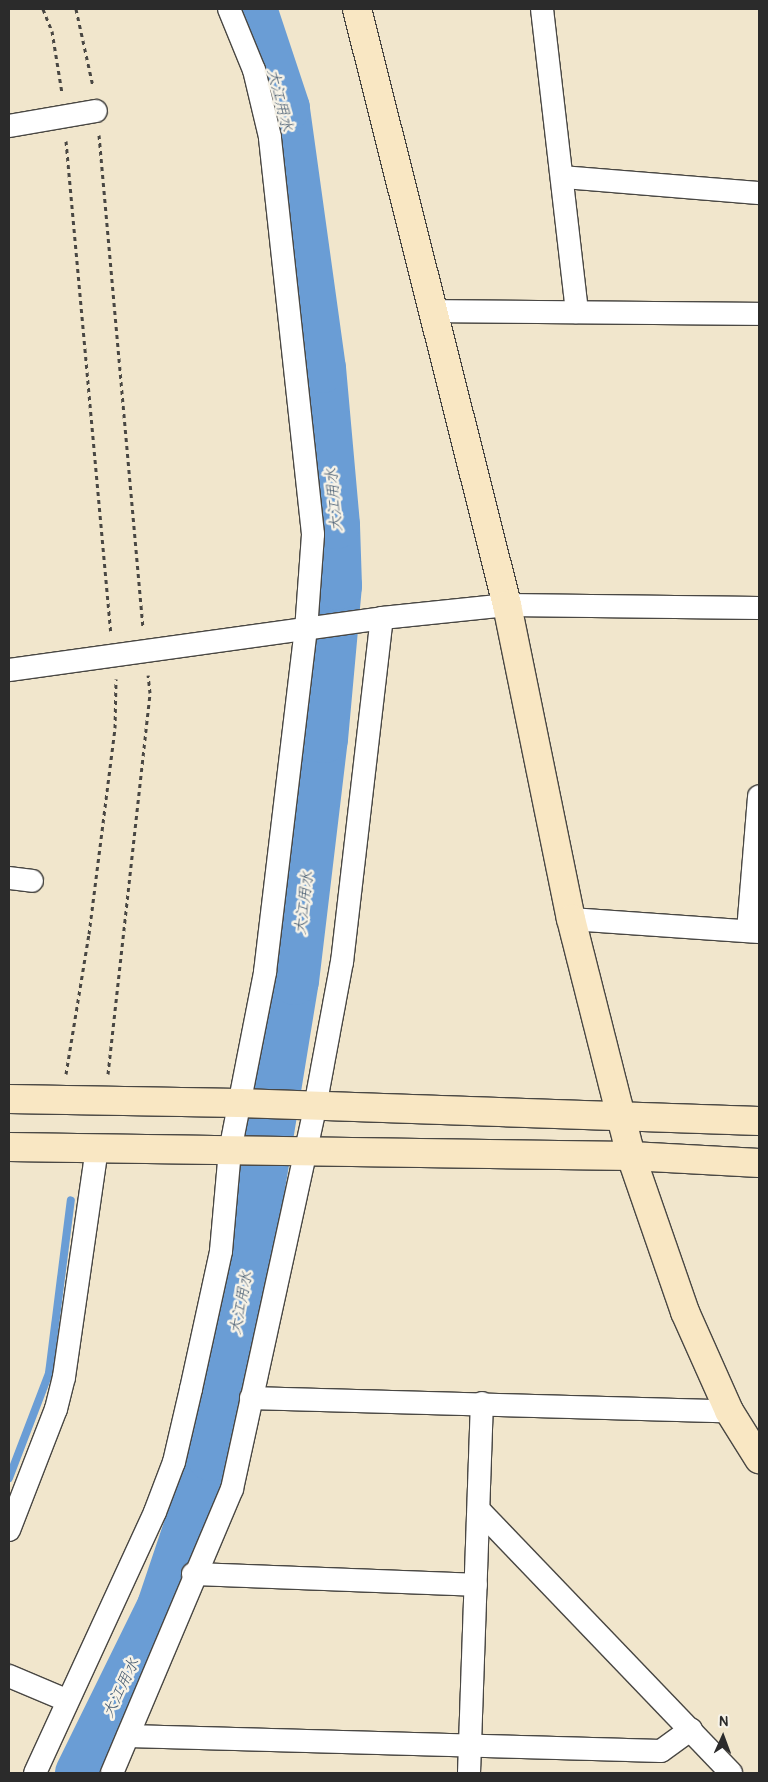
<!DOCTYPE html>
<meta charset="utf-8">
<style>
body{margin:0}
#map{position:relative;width:768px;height:1782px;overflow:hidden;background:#f1e6cc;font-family:Pangolin,"Klee One",sans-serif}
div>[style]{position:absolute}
.stream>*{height:8px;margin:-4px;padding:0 4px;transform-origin:4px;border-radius:4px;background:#6a9dd5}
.river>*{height:48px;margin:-24px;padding:0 24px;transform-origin:24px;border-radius:24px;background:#6a9dd5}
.path>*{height:3px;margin-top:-1.5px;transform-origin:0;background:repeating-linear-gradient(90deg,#494743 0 4px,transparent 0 8px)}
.roads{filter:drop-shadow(1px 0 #494743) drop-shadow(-1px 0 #494743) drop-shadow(0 1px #494743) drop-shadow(0 -1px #494743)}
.street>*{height:22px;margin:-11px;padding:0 11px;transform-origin:11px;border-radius:11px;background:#fff}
.secondary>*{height:28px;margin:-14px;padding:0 14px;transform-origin:14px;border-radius:14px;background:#f9e7c3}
span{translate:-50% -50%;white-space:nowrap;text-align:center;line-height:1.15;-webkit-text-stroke:5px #f7f3e8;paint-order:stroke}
.water-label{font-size:16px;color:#44596f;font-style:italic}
.frame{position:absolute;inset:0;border:10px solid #2b2b2b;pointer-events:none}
.north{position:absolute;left:698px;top:1712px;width:50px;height:50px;-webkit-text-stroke:4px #f7f3e8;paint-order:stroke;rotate:2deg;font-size:14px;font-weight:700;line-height:20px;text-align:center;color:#2b2b2b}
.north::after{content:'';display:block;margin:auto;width:18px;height:22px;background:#2b2b2b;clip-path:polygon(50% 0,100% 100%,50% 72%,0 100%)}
</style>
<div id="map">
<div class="stream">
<div style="left:9px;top:1478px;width:112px;rotate:-69.1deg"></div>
<div style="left:49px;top:1373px;width:174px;rotate:-82.8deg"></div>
</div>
<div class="river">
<div style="left:79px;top:1773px;width:186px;rotate:-63.8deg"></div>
<div style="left:161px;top:1606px;width:157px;rotate:-71.4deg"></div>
<div style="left:211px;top:1457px;width:187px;rotate:-78.9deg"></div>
<div style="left:247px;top:1273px;width:296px;rotate:-80.7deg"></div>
<div style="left:295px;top:981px;width:244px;rotate:-83.2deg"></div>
<div style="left:324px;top:739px;width:154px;rotate:-84.8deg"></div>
<div style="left:338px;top:586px;width:61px;rotate:-91.9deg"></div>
<div style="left:336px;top:525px;width:157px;rotate:-95.1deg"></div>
<div style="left:322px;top:369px;width:263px;rotate:-97.9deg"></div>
<div style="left:286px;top:108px;width:104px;rotate:-108.4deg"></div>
</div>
<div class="path">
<div style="left:43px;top:9px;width:24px;rotate:68deg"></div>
<div style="left:52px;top:31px;width:63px;rotate:80.8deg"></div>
<div style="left:76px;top:9px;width:79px;rotate:77.6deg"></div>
<div style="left:99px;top:135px;width:493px;rotate:84.9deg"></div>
<div style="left:66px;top:141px;width:492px;rotate:84.8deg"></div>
<div style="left:66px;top:1074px;width:142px;rotate:-80.7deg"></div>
<div style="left:89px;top:934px;width:208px;rotate:-82.8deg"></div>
<div style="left:115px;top:728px;width:49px;rotate:-88.8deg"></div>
<div style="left:108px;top:1074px;width:383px;rotate:-83.7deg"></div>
<div style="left:150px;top:693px;width:18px;rotate:-96deg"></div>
</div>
<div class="roads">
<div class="street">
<div style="left:542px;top:9px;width:305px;rotate:83.4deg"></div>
<div style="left:9px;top:126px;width:88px;rotate:-9.8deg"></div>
<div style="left:563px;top:177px;width:197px;rotate:4.7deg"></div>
<div style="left:433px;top:311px;width:326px;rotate:0.5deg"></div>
<div style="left:9px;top:670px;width:377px;rotate:-7.9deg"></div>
<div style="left:382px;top:618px;width:126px;rotate:-5.9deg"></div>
<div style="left:507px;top:605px;width:252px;rotate:0.7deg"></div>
<div style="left:9px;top:878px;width:23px;rotate:7deg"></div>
<div style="left:571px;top:919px;width:188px;rotate:4deg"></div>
<div style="left:748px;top:931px;width:135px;rotate:-85.3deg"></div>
<div style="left:251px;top:1398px;width:478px;rotate:1.6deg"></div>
<div style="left:479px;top:1510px;width:364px;rotate:46.2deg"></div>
<div style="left:9px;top:1530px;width:130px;rotate:-68.8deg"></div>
<div style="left:56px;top:1409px;width:33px;rotate:-76deg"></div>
<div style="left:64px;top:1377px;width:230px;rotate:-81.8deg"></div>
<div style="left:193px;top:1574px;width:283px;rotate:2.2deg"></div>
<div style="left:9px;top:1676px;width:62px;rotate:22.8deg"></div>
<div style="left:128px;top:1736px;width:533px;rotate:1.61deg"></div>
<div style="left:661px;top:1751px;width:37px;rotate:-36deg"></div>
<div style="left:35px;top:1773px;width:287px;rotate:-65.3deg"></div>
<div style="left:155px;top:1512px;width:53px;rotate:-69.2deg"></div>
<div style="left:174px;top:1462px;width:75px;rotate:-76.9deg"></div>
<div style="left:191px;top:1389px;width:141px;rotate:-77.7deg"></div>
<div style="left:221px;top:1251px;width:100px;rotate:-84.9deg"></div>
<div style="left:230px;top:1151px;width:182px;rotate:-78.9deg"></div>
<div style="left:265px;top:972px;width:344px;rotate:-83.2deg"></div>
<div style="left:306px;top:630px;width:96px;rotate:-85.8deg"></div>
<div style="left:313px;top:534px;width:399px;rotate:-96.2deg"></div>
<div style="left:270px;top:137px;width:69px;rotate:-103.4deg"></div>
<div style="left:254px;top:70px;width:66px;rotate:-112.3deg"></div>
<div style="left:112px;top:1773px;width:308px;rotate:-67.1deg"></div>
<div style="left:232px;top:1489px;width:391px;rotate:-77.7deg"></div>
<div style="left:315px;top:1107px;width:147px;rotate:-79.5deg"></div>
<div style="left:342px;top:962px;width:346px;rotate:-83.4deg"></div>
<div style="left:469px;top:1773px;width:370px;rotate:-88deg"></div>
</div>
<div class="secondary">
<div style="left:357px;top:9px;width:615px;rotate:75.87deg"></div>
<div style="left:507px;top:605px;width:320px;rotate:78.5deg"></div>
<div style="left:571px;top:919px;width:244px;rotate:75.8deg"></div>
<div style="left:631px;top:1156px;width:165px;rotate:70.9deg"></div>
<div style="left:685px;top:1312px;width:108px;rotate:66deg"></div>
<div style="left:729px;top:1411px;width:57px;rotate:58deg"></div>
<div style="left:9px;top:1099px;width:230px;rotate:1deg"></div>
<div style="left:239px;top:1103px;width:520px;rotate:1.98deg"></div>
<div style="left:9px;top:1147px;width:622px;rotate:0.83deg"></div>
<div style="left:631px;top:1156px;width:128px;rotate:3.1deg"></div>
</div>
</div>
<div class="water-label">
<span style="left:280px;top:100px;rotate:76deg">大江用水</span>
<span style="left:334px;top:500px;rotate:-95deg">大江用水</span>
<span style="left:304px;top:903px;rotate:-83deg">大江用水</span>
<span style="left:241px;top:1303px;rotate:-79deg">大江用水</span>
<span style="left:121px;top:1688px;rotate:-64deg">大江用水</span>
</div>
<div class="frame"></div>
<div class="north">N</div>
</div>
